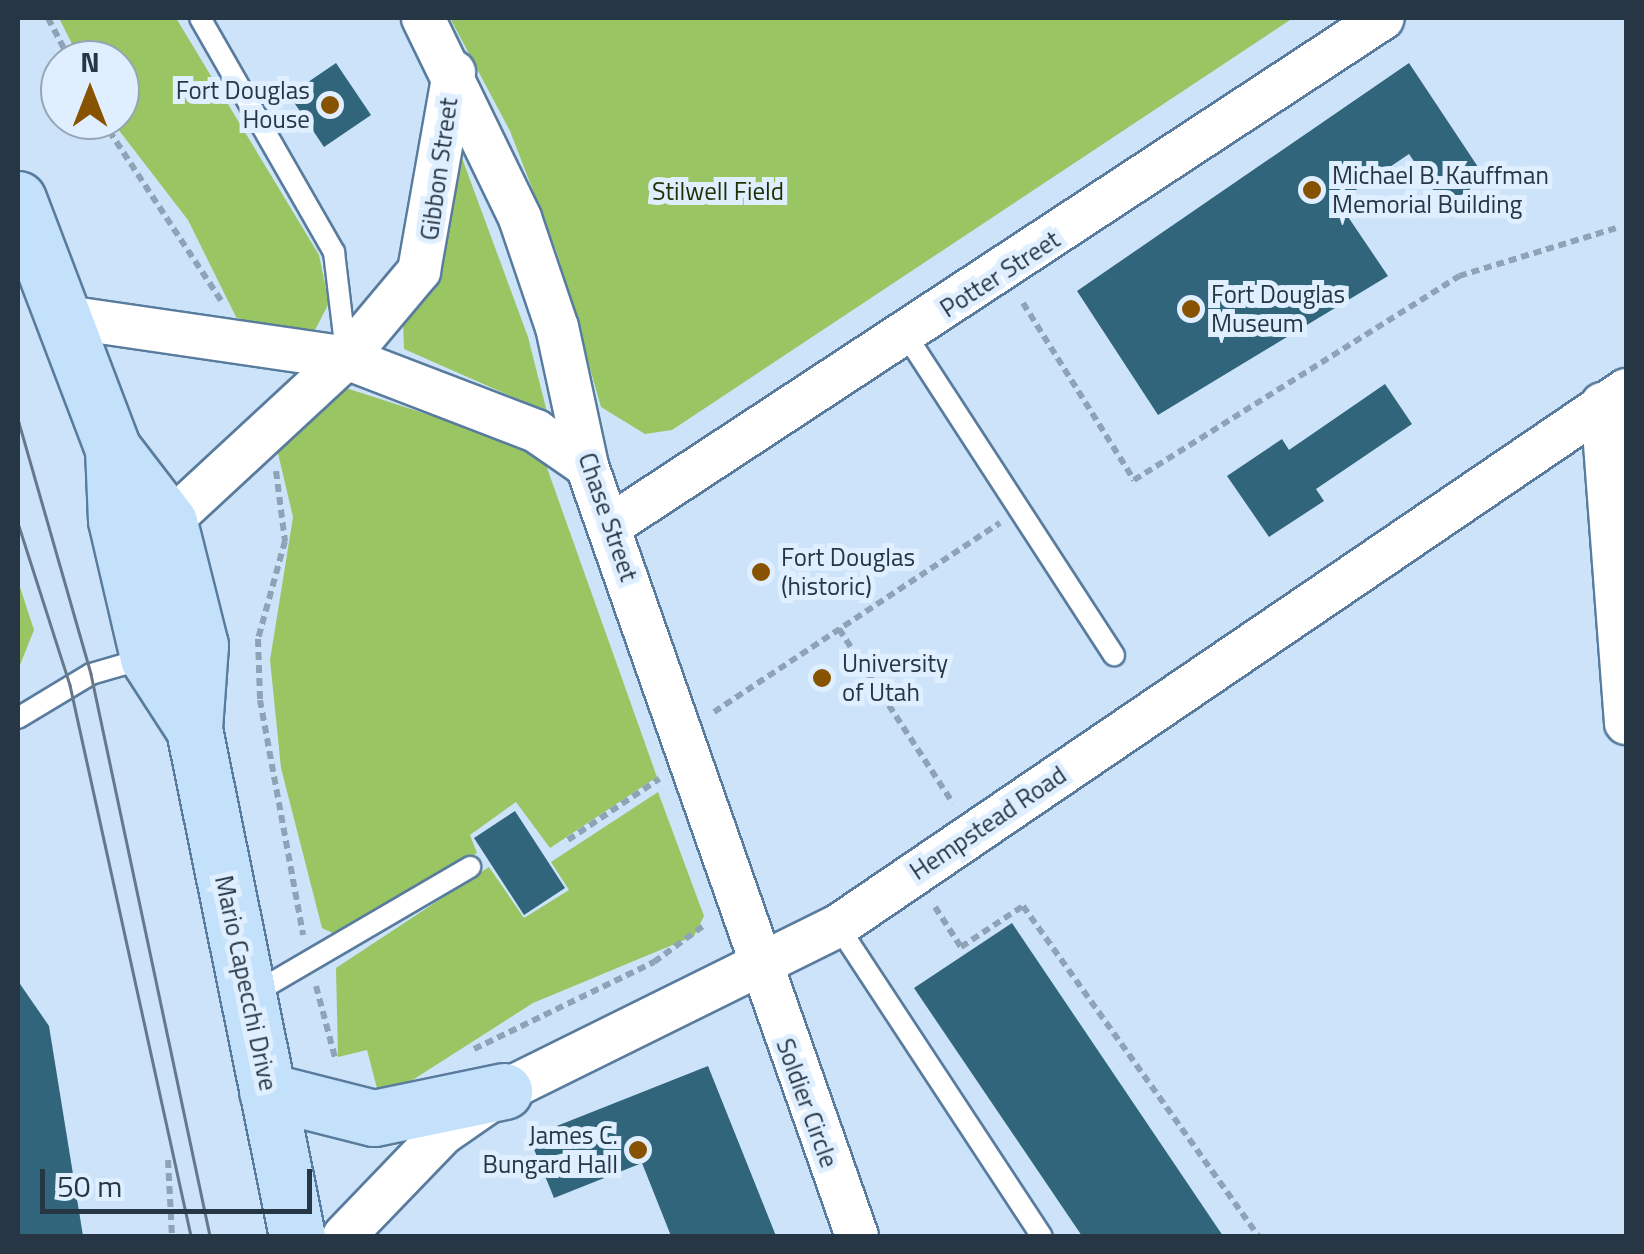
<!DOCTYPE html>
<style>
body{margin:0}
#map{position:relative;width:1644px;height:1254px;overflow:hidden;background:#cce3fa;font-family:"Titillium Web",sans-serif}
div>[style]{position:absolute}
.green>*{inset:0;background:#9ac563}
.building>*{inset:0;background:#31657c}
.path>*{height:6px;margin-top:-3px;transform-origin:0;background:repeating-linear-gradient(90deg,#8fa3b7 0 8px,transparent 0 13px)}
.roads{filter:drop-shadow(2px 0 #597c9e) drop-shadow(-2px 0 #597c9e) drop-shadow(0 2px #597c9e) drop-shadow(0 -2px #597c9e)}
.service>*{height:20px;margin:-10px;padding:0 10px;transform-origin:10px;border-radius:10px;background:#fff}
.minor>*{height:42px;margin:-21px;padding:0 21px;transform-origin:21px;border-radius:21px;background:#fff}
.secondary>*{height:55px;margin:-27.5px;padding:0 27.5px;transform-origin:27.5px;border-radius:27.5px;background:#c4e1fb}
.tram>*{height:2.5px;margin:-1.25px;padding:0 1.25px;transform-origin:1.25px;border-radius:1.25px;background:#66788a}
.dots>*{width:28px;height:28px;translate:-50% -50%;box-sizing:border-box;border:5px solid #e0efff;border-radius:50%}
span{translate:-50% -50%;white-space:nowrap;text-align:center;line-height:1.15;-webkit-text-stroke:10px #e0efff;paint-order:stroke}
.poi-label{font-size:25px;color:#273644}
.right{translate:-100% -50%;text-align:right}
.left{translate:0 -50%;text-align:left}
.street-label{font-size:25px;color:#273644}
.park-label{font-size:25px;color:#1f3003}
.frame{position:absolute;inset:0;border:20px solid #273644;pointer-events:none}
.north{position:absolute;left:40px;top:40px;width:100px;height:100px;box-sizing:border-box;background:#e0efff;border:2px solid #96a5b4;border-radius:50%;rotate:0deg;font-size:28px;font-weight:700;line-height:40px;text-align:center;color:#273644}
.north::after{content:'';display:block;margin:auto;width:35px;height:45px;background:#875300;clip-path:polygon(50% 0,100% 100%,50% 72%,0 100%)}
.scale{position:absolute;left:40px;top:1169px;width:272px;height:45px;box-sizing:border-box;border:5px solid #273644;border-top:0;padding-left:12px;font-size:30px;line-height:35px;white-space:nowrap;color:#273644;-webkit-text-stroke:8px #e0efff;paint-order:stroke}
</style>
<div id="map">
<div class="green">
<div style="clip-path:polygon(59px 18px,176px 18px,319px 255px,329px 303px,314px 332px,262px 330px,236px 317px,188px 220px,111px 120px,120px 120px,120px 60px,80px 60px)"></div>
<div style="clip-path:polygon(450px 18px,1293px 18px,672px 430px,645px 434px,601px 407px,557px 253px,510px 131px)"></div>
<div style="clip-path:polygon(459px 150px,528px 337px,547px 412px,404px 349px,403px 319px,437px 273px,447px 242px)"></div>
<div style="clip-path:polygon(346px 388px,541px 451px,657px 777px,550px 848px,516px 802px,470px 835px,477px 853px,339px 936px,322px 928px,281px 768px,270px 660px,293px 517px,276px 445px,325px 395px)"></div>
<div style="clip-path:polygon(18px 581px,34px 630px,18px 670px)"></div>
<div style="clip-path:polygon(658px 792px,704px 916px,694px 936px,533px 1003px,400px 1088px,378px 1092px,367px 1050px,338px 1057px,336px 968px,489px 867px,524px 918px,569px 890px,551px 862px)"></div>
</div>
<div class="building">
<div style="clip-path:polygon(336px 63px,371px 115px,324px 147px,289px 95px)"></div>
<div style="clip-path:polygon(1409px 63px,1486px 179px,1444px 206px,1409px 154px,1338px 202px,1388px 276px,1158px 415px,1077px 291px)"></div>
<div style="clip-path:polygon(1385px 384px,1412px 424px,1316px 489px,1324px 501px,1269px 537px,1227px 476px,1282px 439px,1289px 450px)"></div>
<div style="clip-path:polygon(515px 811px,565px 888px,524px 915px,474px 838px)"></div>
<div style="clip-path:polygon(1012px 923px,1223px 1236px,1082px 1236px,914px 988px)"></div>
<div style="clip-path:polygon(18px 981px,49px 1026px,83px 1236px,18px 1236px)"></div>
<div style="clip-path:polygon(708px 1066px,776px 1236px,671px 1236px,642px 1163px,554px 1198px,529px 1137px)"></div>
</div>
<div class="path">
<div style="left:48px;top:18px;width:47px;rotate:62.4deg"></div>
<div style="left:102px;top:120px;width:218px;rotate:56.6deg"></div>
<div style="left:1023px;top:303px;width:209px;rotate:57.9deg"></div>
<div style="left:1134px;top:480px;width:384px;rotate:-32.1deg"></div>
<div style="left:1459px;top:276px;width:164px;rotate:-17deg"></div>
<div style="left:276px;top:471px;width:71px;rotate:82.7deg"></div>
<div style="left:285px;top:541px;width:102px;rotate:105.4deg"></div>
<div style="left:258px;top:639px;width:61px;rotate:88.1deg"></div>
<div style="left:260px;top:700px;width:239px;rotate:79.6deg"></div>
<div style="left:839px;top:629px;width:208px;rotate:56.8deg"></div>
<div style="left:714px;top:712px;width:343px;rotate:-33.5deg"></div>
<div style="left:568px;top:840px;width:110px;rotate:-33.8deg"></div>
<div style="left:935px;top:907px;width:48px;rotate:57deg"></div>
<div style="left:961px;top:947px;width:74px;rotate:-33.5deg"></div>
<div style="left:1023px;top:906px;width:405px;rotate:54.5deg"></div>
<div style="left:316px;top:986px;width:78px;rotate:75.1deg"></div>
<div style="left:474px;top:1049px;width:200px;rotate:-25.8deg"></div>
<div style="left:654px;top:962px;width:64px;rotate:-36.2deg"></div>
<div style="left:168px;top:1160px;width:76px;rotate:87deg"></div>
</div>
<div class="roads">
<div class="service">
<div style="left:200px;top:18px;width:270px;rotate:60.2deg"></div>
<div style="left:334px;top:252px;width:102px;rotate:83.2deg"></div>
<div style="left:906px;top:335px;width:382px;rotate:57deg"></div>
<div style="left:18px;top:718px;width:85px;rotate:-31.1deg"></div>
<div style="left:91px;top:674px;width:57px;rotate:-16.2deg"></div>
<div style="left:838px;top:926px;width:371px;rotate:56.7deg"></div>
<div style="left:251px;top:995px;width:254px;rotate:-30.3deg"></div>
</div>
<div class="minor">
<div style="left:423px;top:18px;width:222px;rotate:64.1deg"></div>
<div style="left:520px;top:218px;width:115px;rotate:71.3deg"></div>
<div style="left:557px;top:327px;width:142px;rotate:77.8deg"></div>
<div style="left:587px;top:466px;width:816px;rotate:70.68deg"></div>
<div style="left:66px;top:317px;width:283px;rotate:8.3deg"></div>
<div style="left:346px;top:358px;width:204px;rotate:21deg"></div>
<div style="left:536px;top:431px;width:62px;rotate:34.5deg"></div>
<div style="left:1602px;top:404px;width:320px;rotate:85.7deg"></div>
<div style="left:169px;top:522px;width:241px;rotate:-42.8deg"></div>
<div style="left:346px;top:358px;width:114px;rotate:-50deg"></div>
<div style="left:419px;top:271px;width:202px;rotate:-80deg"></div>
<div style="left:613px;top:524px;width:921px;rotate:-33.31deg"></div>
<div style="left:344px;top:1236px;width:141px;rotate:-46.1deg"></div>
<div style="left:442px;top:1134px;width:75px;rotate:-34.7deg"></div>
<div style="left:504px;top:1091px;width:373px;rotate:-26.3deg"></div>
<div style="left:838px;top:926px;width:953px;rotate:-34.22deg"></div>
</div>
<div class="secondary">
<div style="left:18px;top:199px;width:267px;rotate:69.2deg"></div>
<div style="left:113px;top:449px;width:71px;rotate:87.6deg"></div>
<div style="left:116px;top:520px;width:142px;rotate:76.9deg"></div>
<div style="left:148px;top:658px;width:85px;rotate:57.1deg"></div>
<div style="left:113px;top:449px;width:92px;rotate:52.5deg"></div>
<div style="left:169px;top:522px;width:127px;rotate:75.9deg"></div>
<div style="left:200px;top:645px;width:84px;rotate:94.1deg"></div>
<div style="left:194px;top:729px;width:517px;rotate:78.52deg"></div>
<div style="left:267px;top:1091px;width:110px;rotate:14.2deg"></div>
<div style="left:374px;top:1118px;width:133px;rotate:-11.7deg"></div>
</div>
</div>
<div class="tram">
<div style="left:18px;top:419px;width:265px;rotate:74deg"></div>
<div style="left:91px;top:674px;width:574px;rotate:78.04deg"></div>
<div style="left:18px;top:523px;width:170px;rotate:72.2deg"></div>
<div style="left:70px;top:685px;width:564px;rotate:77.61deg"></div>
</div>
<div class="dots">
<div style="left:330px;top:105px;background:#875300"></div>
<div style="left:1312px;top:190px;background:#875300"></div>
<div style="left:1191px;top:309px;background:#875300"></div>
<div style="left:761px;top:572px;background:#875300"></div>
<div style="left:822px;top:678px;background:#875300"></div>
<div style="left:638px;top:1150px;background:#875300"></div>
</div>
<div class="poi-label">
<span class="right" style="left:310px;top:105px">Fort Douglas<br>House</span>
<span class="left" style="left:1332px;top:190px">Michael B. Kauffman<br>Memorial Building</span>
<span class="left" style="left:1211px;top:309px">Fort Douglas<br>Museum</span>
<span class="left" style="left:781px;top:572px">Fort Douglas<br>(historic)</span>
<span class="left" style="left:842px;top:678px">University<br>of Utah</span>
<span class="right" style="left:618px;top:1150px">James C.<br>Bungard Hall</span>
</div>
<div class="street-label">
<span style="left:439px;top:169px;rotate:-82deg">Gibbon Street</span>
<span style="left:1000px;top:274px;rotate:-33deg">Potter Street</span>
<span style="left:608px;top:517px;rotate:71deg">Chase Street</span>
<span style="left:988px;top:823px;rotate:-34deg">Hempstead Road</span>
<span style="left:246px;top:983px;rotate:78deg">Mario Capecchi Drive</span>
<span style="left:807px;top:1103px;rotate:70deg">Soldier Circle</span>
</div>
<div class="park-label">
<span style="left:718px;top:191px">Stilwell Field</span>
</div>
<div class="frame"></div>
<div class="north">N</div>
<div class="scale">50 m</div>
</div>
